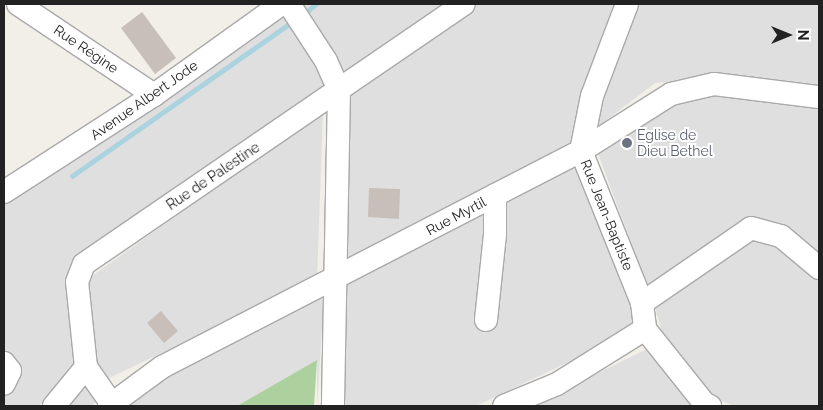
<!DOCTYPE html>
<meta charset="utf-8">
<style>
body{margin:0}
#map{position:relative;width:823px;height:410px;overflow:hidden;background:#f2efe9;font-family:Raleway,sans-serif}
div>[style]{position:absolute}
.residential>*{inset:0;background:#e0dfdf}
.forest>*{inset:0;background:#add19e}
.stream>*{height:4.5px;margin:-2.25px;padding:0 2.25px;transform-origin:2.25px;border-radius:2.25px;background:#aad3df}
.building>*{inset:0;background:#c7bfb8}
.roads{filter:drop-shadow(1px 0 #a9a9a9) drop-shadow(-1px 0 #a9a9a9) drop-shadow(0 1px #a9a9a9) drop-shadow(0 -1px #a9a9a9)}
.minor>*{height:22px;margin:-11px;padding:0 11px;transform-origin:11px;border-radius:11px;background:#fff}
.dots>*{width:14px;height:14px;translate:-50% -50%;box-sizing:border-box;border:2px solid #fff;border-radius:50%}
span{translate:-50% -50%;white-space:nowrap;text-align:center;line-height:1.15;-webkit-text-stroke:4px #fff;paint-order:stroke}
.street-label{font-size:14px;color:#222}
.worship-label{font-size:14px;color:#5b616d}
.left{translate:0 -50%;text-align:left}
.frame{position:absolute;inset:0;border:5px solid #222;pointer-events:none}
.north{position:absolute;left:763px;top:10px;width:50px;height:50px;-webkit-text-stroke:4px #fff;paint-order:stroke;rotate:90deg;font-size:14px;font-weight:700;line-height:20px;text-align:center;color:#222}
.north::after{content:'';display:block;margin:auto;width:18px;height:22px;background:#222;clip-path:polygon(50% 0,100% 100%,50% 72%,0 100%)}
</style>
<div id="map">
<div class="residential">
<div style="clip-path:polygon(296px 4px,446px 4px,94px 246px,75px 363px,39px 406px,4px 406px,4px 198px)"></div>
<div style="clip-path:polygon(468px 4px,620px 4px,578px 143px,340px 263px,343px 99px)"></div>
<div style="clip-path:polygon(638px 4px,819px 4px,819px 90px,717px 77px,655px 83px,600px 125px,596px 121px,599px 89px)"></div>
<div style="clip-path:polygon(713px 87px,819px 100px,819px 406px,734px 406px,715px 398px,666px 346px,654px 304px,597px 151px,639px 118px)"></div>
<div style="clip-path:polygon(323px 111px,317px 279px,107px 379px,88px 359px,85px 281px)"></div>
<div style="clip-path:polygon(577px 158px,640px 328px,476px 406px,340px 406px,338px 282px)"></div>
<div style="clip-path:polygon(324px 297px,317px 406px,317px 361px,237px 406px,120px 406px,196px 353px)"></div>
<div style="clip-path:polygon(647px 349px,703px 406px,529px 406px,561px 391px)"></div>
<div style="clip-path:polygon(85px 381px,100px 394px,92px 406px,65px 406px)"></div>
</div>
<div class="forest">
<div style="clip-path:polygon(317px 360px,314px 406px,237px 406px)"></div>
</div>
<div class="stream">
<div style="left:304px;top:14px;width:16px;rotate:-40deg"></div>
<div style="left:72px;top:176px;width:269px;rotate:-35deg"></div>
</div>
<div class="building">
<div style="clip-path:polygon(142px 12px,176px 58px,155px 74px,121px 28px)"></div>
<div style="clip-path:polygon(369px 188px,400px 189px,399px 219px,368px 217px)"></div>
<div style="clip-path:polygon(161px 311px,178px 331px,164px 343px,147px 323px)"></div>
</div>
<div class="roads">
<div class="minor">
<div style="left:18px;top:4px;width:164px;rotate:33.8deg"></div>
<div style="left:289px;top:4px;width:68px;rotate:57deg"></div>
<div style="left:326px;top:61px;width:32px;rotate:66deg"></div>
<div style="left:339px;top:90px;width:316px;rotate:91.1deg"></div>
<div style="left:627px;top:4px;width:98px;rotate:110.8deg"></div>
<div style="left:592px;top:96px;width:56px;rotate:101.3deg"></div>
<div style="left:581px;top:151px;width:164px;rotate:68.1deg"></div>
<div style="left:642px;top:303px;width:26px;rotate:83deg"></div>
<div style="left:645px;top:329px;width:95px;rotate:51.4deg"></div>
<div style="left:704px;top:403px;width:7px;rotate:27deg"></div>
<div style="left:4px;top:192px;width:179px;rotate:-32.9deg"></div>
<div style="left:154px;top:95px;width:156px;rotate:-35.6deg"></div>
<div style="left:642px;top:303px;width:132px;rotate:-34.5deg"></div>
<div style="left:751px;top:228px;width:31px;rotate:15deg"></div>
<div style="left:781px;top:236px;width:50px;rotate:40.1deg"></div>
<div style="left:486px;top:320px;width:85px;rotate:-84deg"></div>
<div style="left:495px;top:235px;width:40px;rotate:-90deg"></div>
<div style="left:4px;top:363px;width:10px;rotate:53deg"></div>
<div style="left:10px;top:371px;width:14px;rotate:115deg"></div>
<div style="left:111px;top:403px;width:44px;rotate:-124.8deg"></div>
<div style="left:86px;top:367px;width:85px;rotate:-96deg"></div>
<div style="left:77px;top:282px;width:19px;rotate:-69deg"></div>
<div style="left:84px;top:264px;width:460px;rotate:-34.4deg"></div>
<div style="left:54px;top:406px;width:50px;rotate:-50.6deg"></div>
<div style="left:109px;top:406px;width:66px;rotate:-36.3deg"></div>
<div style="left:162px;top:367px;width:471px;rotate:-27.3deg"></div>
<div style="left:581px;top:151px;width:107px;rotate:-32.3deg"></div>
<div style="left:671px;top:94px;width:44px;rotate:-13.1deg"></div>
<div style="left:714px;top:84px;width:106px;rotate:7.1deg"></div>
<div style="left:504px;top:406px;width:57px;rotate:-22.5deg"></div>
<div style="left:557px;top:384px;width:104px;rotate:-32deg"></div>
</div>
</div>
<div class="dots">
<div style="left:627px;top:143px;background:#6b7280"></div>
</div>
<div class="street-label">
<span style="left:86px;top:49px;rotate:34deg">Rue Régine</span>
<span style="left:144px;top:100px;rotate:-35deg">Avenue Albert Jode</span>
<span style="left:213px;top:176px;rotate:-34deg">Rue de Palestine</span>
<span style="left:607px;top:215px;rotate:68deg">Rue Jean-Baptiste</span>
<span style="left:456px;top:216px;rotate:-28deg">Rue Myrtil</span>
</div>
<div class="worship-label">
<span class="left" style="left:637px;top:143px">Eglise de<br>Dieu Bethel</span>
</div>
<div class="frame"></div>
<div class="north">N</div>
</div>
